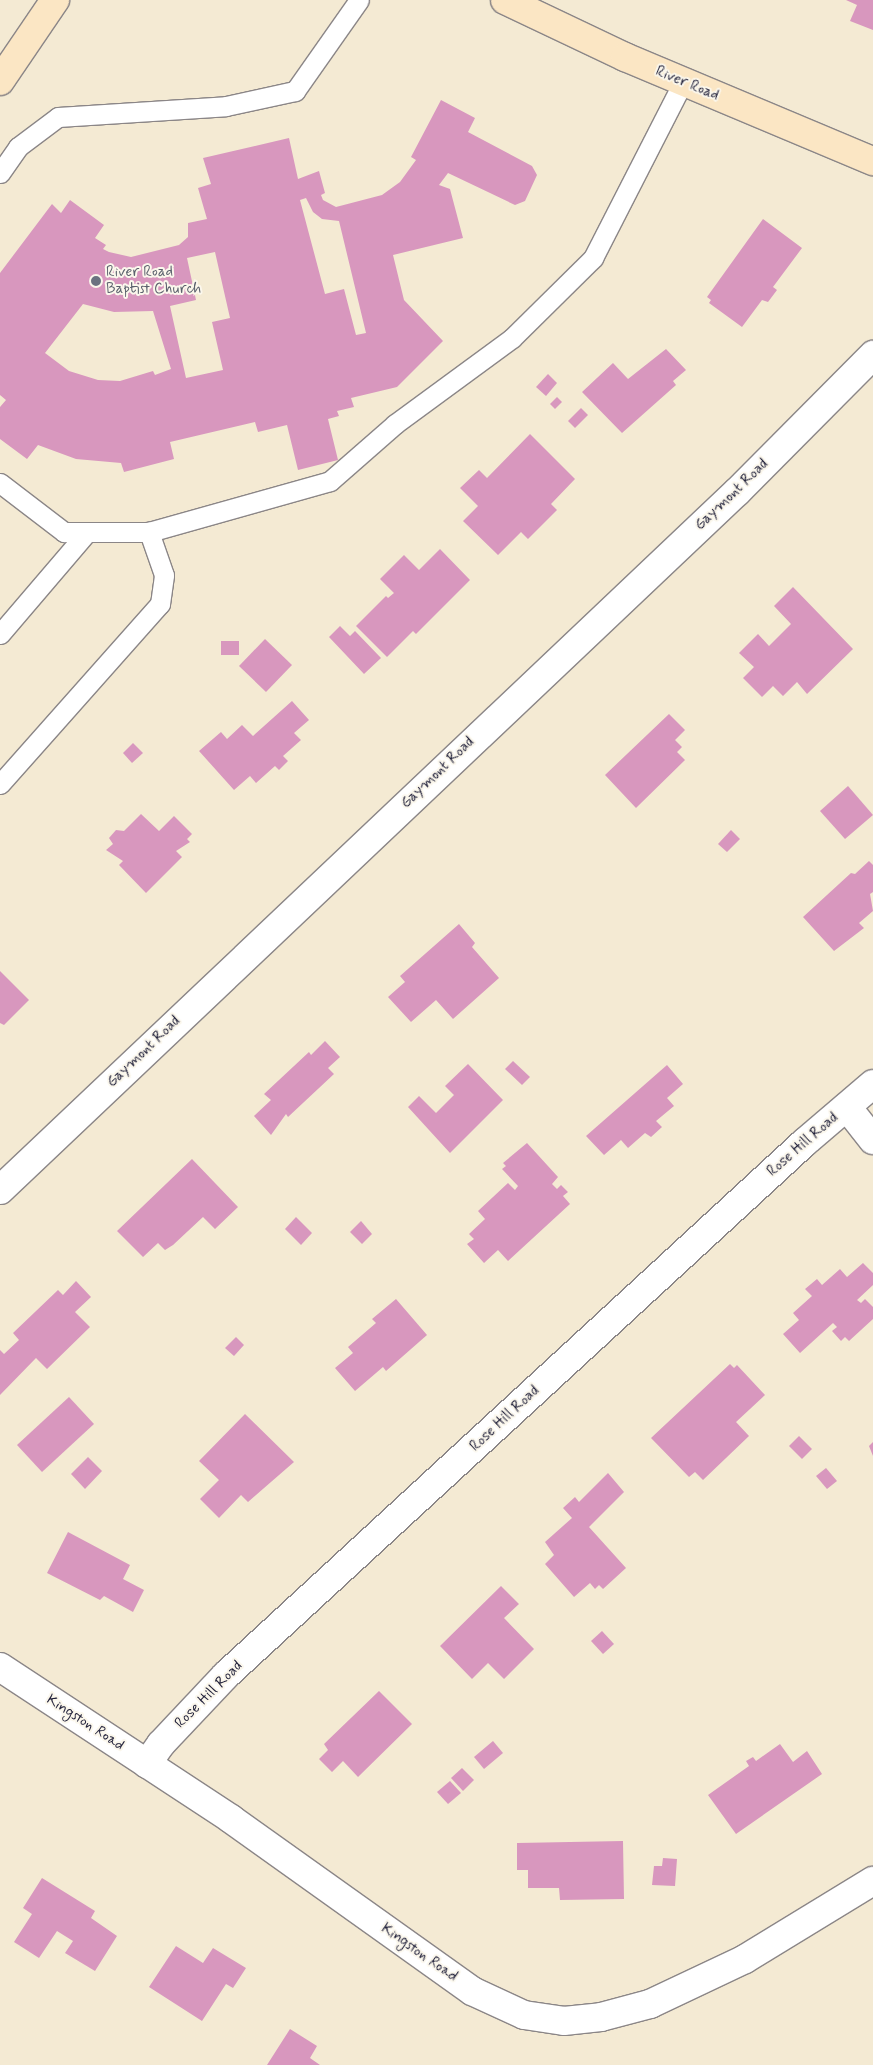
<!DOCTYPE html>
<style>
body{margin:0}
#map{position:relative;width:873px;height:2065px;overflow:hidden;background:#f4ead3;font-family:Mynerve,sans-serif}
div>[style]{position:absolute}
.building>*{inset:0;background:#d897be}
.roads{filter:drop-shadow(1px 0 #8b8687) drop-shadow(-1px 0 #8b8687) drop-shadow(0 1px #8b8687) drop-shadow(0 -1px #8b8687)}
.lane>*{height:19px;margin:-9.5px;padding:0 9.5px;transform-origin:9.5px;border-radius:9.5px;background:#fff}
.street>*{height:28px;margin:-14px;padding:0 14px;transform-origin:14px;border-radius:14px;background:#fff}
.secondary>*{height:28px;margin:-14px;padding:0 14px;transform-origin:14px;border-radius:14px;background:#fbe6c4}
.dots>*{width:14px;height:14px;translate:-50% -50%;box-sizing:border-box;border:2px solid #fbf7ec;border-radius:50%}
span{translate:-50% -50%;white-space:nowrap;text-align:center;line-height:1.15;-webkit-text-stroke:4px #fbf7ec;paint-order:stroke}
.street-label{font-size:15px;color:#22223b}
.worship-label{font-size:15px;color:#5b616d}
.left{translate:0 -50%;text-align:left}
</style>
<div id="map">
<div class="building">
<div style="clip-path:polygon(846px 0,873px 0,873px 30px,850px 21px,857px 5px)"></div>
<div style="clip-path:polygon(evenodd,441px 100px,475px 118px,468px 132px,532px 166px,537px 175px,525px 201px,515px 205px,448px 173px,439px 185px,450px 189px,463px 238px,393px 255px,404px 300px,443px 341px,397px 387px,351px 398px,354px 407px,337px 411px,339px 416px,328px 419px,338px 460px,298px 470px,287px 425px,258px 432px,255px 422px,170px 442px,174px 459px,124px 472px,121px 463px,76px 459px,38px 445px,27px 459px,0 439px,0 407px,6px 400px,0 395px,0 273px,52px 204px,61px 213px,70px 200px,104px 225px,95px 238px,106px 245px,103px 249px,109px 252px,131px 257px,179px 245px,188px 237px,188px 223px,207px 219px,198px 188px,211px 184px,203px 158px,289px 138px,298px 179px,319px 171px,325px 193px,321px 195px,323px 200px,336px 207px,382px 195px,400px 182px,416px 160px,411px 157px,441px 100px,306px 198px,313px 212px,322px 219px,339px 221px,366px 333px,356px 335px,344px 289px,325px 294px,300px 200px,306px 198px,441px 100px,215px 252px,230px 318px,212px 322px,223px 370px,186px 378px,170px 306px,196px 300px,187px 258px,215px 252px,441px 100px,83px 304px,114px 312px,153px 311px,171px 369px,155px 375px,153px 371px,120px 381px,98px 380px,69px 371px,45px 353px,83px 304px)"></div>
<div style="clip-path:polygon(763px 219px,802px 248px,773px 287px,777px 290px,768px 302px,762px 300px,742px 327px,709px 303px,711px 300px,707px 297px)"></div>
<div style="clip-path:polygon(666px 349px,686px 370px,673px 381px,676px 385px,622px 433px,582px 392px,613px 363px,628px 379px)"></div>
<div style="clip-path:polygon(548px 374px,557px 383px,546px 396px,536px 387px)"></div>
<div style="clip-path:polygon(557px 397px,562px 402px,555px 409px,550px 404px)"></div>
<div style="clip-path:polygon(581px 408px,588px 415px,575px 428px,568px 421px)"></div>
<div style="clip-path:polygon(530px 434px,575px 479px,551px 504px,557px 510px,528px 539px,521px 532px,498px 555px,463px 521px,478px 506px,460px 488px,479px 470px,487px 478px)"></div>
<div style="clip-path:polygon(440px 549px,470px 580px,416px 634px,413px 631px,387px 657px,356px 626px,386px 596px,388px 598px,394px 593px,380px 579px,404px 555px,419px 570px)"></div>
<div style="clip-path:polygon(793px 587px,853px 649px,807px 694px,797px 682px,783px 696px,773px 686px,762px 697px,743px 678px,754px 667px,739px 653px,758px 634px,769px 646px,791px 624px,774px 606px)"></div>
<div style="clip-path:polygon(340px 626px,350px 636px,355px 631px,381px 658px,364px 674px,329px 637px)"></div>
<div style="clip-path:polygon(265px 639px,292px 665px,266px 692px,239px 666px)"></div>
<div style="clip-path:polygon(221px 641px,239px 641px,239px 655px,221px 655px)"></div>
<div style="clip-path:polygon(292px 701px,309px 720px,294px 733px,301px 740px,283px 756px,288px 761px,279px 770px,275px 766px,256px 783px,250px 776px,234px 790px,199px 751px,221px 732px,227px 739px,242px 725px,253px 736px)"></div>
<div style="clip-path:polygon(669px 714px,685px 730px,675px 740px,682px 747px,677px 752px,685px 760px,636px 808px,605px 775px)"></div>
<div style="clip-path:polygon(133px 743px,143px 753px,132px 763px,123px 753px)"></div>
<div style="clip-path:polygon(848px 786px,873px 815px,845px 839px,820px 811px)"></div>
<div style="clip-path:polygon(141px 814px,159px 831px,174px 816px,192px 834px,187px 839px,190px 842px,176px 851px,182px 857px,146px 893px,119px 865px,123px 861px,106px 850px,113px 844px,109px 838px,116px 830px,124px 831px)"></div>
<div style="clip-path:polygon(731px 830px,740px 839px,727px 852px,718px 844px)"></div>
<div style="clip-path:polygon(869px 861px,873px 865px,873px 892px,870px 894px,873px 911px,859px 923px,864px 928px,834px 951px,803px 917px,851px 873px,855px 874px)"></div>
<div style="clip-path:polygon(459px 924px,475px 943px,472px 947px,499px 978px,453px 1019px,436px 1000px,411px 1022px,388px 997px,405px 982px,400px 976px)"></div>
<div style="clip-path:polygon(0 971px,29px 1000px,4px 1025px,0 1023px)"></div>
<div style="clip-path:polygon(325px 1041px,340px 1057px,328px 1068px,334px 1074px,288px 1117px,286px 1114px,271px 1135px,254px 1116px,271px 1100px,264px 1094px,309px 1052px,311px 1055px)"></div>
<div style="clip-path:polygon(513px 1061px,530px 1077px,522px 1085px,505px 1069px)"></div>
<div style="clip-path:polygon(468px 1064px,503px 1100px,450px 1153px,408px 1107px,419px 1096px,436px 1113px,454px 1095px,445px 1086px)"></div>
<div style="clip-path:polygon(667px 1065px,683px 1084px,667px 1098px,674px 1106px,656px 1121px,662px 1127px,651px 1137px,645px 1133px,628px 1148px,621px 1140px,604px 1155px,586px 1136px)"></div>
<div style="clip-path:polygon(527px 1143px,558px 1177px,552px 1184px,557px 1189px,561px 1185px,568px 1192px,563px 1196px,570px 1204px,508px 1261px,498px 1250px,484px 1263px,467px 1244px,474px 1239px,469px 1234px,485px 1219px,478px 1211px,508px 1183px,515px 1190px,518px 1186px,502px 1169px,506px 1166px,503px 1163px)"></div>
<div style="clip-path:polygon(192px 1159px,238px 1207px,215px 1229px,203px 1217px,173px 1245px,165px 1250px,158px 1243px,143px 1257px,117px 1231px)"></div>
<div style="clip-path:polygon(296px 1217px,312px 1233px,301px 1245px,285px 1229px)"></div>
<div style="clip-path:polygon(361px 1221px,372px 1234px,362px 1244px,350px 1232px)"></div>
<div style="clip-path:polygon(863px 1263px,873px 1273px,873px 1285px,857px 1300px,861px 1303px,865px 1299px,873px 1307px,873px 1319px,849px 1341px,845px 1337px,841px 1341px,832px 1331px,837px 1327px,833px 1323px,800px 1353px,783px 1334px,799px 1320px,793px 1313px,812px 1296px,805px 1289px,817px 1279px,822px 1285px,840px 1269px,847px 1277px)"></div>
<div style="clip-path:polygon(76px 1281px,91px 1297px,75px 1312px,90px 1327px,47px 1369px,36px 1358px,0 1395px,0 1350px,4px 1354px,19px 1340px,13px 1333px,58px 1290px,63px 1295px)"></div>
<div style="clip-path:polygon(396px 1299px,427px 1335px,386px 1371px,383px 1367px,355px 1391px,335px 1368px,353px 1353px,348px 1347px,376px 1323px,372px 1319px)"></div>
<div style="clip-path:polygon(236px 1337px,244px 1345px,234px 1356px,225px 1348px)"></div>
<div style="clip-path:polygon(730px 1364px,734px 1368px,737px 1365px,765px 1395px,736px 1422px,749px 1436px,703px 1480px,695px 1472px,689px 1477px,651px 1438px)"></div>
<div style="clip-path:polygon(69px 1397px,94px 1424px,42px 1472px,17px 1445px)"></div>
<div style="clip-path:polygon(245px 1414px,294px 1462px,248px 1502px,241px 1495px,219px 1518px,200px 1499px,219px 1480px,199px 1461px)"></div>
<div style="clip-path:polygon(799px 1436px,812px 1449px,802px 1459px,789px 1446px)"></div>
<div style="clip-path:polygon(873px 1442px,873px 1456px,869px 1446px)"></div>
<div style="clip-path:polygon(88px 1457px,102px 1471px,85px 1489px,71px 1474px)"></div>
<div style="clip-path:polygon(826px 1468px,837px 1481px,827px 1489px,816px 1476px)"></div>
<div style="clip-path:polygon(608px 1473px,624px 1492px,589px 1527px,626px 1568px,603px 1589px,599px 1585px,595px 1589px,590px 1583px,574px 1597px,545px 1564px,554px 1555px,545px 1542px,572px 1518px,563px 1508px,575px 1497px,579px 1502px)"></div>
<div style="clip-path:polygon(68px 1532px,130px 1565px,123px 1579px,144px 1590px,133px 1612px,104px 1596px,100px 1600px,47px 1573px)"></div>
<div style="clip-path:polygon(501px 1586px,519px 1604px,504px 1618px,534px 1649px,504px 1679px,488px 1663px,472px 1679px,440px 1646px)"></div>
<div style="clip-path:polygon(602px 1631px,614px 1644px,603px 1654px,591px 1641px)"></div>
<div style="clip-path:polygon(379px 1691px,412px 1724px,358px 1777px,343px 1761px,332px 1772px,319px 1759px,328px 1750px,324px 1744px)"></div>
<div style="clip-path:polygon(493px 1741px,503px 1753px,484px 1769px,474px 1757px)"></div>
<div style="clip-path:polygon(780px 1744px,793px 1762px,807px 1751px,822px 1774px,736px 1834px,708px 1795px,749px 1766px,746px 1761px,753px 1757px,756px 1761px)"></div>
<div style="clip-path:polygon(462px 1768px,474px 1780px,463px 1791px,451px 1778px)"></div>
<div style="clip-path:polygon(450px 1781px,461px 1793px,448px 1804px,437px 1792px)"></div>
<div style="clip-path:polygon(623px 1841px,624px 1899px,560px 1900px,559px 1888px,528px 1888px,528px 1870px,517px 1870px,517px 1843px)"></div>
<div style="clip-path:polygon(663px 1858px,677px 1859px,675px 1886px,652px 1885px,654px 1866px,662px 1866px)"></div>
<div style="clip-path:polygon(42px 1878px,95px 1911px,91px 1918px,117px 1936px,95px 1971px,65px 1953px,73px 1941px,57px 1931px,39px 1958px,14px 1942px,32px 1914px,23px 1908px)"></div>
<div style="clip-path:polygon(176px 1946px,203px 1963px,213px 1948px,246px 1968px,233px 1988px,226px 1984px,202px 2021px,149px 1987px)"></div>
<div style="clip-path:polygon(290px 2029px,317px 2046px,310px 2058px,320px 2065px,267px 2065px)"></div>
</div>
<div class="roads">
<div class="lane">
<div style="left:0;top:173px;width:32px;rotate:-55deg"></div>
<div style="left:18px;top:147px;width:50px;rotate:-36.9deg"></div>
<div style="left:58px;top:117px;width:168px;rotate:-3.7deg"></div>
<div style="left:226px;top:106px;width:71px;rotate:-12.3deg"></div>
<div style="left:295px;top:91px;width:111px;rotate:-54.9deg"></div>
<div style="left:0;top:483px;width:81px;rotate:37.4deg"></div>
<div style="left:64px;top:532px;width:85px"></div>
<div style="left:149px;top:532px;width:188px;rotate:-15.7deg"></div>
<div style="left:330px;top:481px;width:86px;rotate:-41.2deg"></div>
<div style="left:395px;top:424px;width:145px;rotate:-36.3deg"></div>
<div style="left:512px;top:338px;width:114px;rotate:-44.6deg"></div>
<div style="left:593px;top:258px;width:198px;rotate:-62.9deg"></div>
<div style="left:0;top:634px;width:134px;rotate:-49.5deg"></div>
<div style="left:0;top:784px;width:241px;rotate:-48.4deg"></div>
<div style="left:160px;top:604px;width:29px;rotate:-82deg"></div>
<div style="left:164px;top:575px;width:46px;rotate:-109.2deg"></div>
</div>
<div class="street">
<div style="left:847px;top:1107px;width:42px;rotate:51.8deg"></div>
<div style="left:0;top:1190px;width:1016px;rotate:-43.45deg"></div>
<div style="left:738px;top:491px;width:192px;rotate:-45.2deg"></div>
<div style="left:0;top:1667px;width:277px;rotate:33.3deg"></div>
<div style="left:231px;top:1819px;width:296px;rotate:35.5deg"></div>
<div style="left:472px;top:1991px;width:57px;rotate:24.8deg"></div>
<div style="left:524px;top:2015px;width:40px;rotate:8.5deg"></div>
<div style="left:564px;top:2021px;width:37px;rotate:-6deg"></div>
<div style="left:601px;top:2017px;width:51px;rotate:-14.9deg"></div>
<div style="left:650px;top:2004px;width:105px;rotate:-25.3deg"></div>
<div style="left:745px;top:1959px;width:150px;rotate:-31.4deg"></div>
<div style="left:147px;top:1764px;width:24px;rotate:-55deg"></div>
<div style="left:161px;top:1744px;width:95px;rotate:-46.7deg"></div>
<div style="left:226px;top:1675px;width:787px;rotate:-42.63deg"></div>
<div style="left:805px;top:1142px;width:89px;rotate:-40.5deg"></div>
</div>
<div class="secondary">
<div style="left:505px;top:0;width:133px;rotate:25.4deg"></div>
<div style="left:625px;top:57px;width:269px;rotate:22.8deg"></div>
<div style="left:0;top:81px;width:98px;rotate:-55.8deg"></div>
</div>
</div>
<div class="dots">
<div style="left:96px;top:281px;background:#6b7280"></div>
</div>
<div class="street-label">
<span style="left:687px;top:84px;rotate:23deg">River Road</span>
<span style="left:732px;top:495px;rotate:-44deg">Gaymont Road</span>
<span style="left:438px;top:773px;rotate:-44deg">Gaymont Road</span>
<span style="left:144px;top:1052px;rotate:-44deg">Gaymont Road</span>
<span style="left:803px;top:1145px;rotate:-41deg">Rose Hill Road</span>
<span style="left:505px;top:1419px;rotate:-43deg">Rose Hill Road</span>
<span style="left:209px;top:1695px;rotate:-45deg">Rose Hill Road</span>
<span style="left:85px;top:1723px;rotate:33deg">Kingston Road</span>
<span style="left:419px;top:1953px;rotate:35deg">Kingston Road</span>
</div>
<div class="worship-label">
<span class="left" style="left:106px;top:281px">River Road<br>Baptist Church</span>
</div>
</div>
